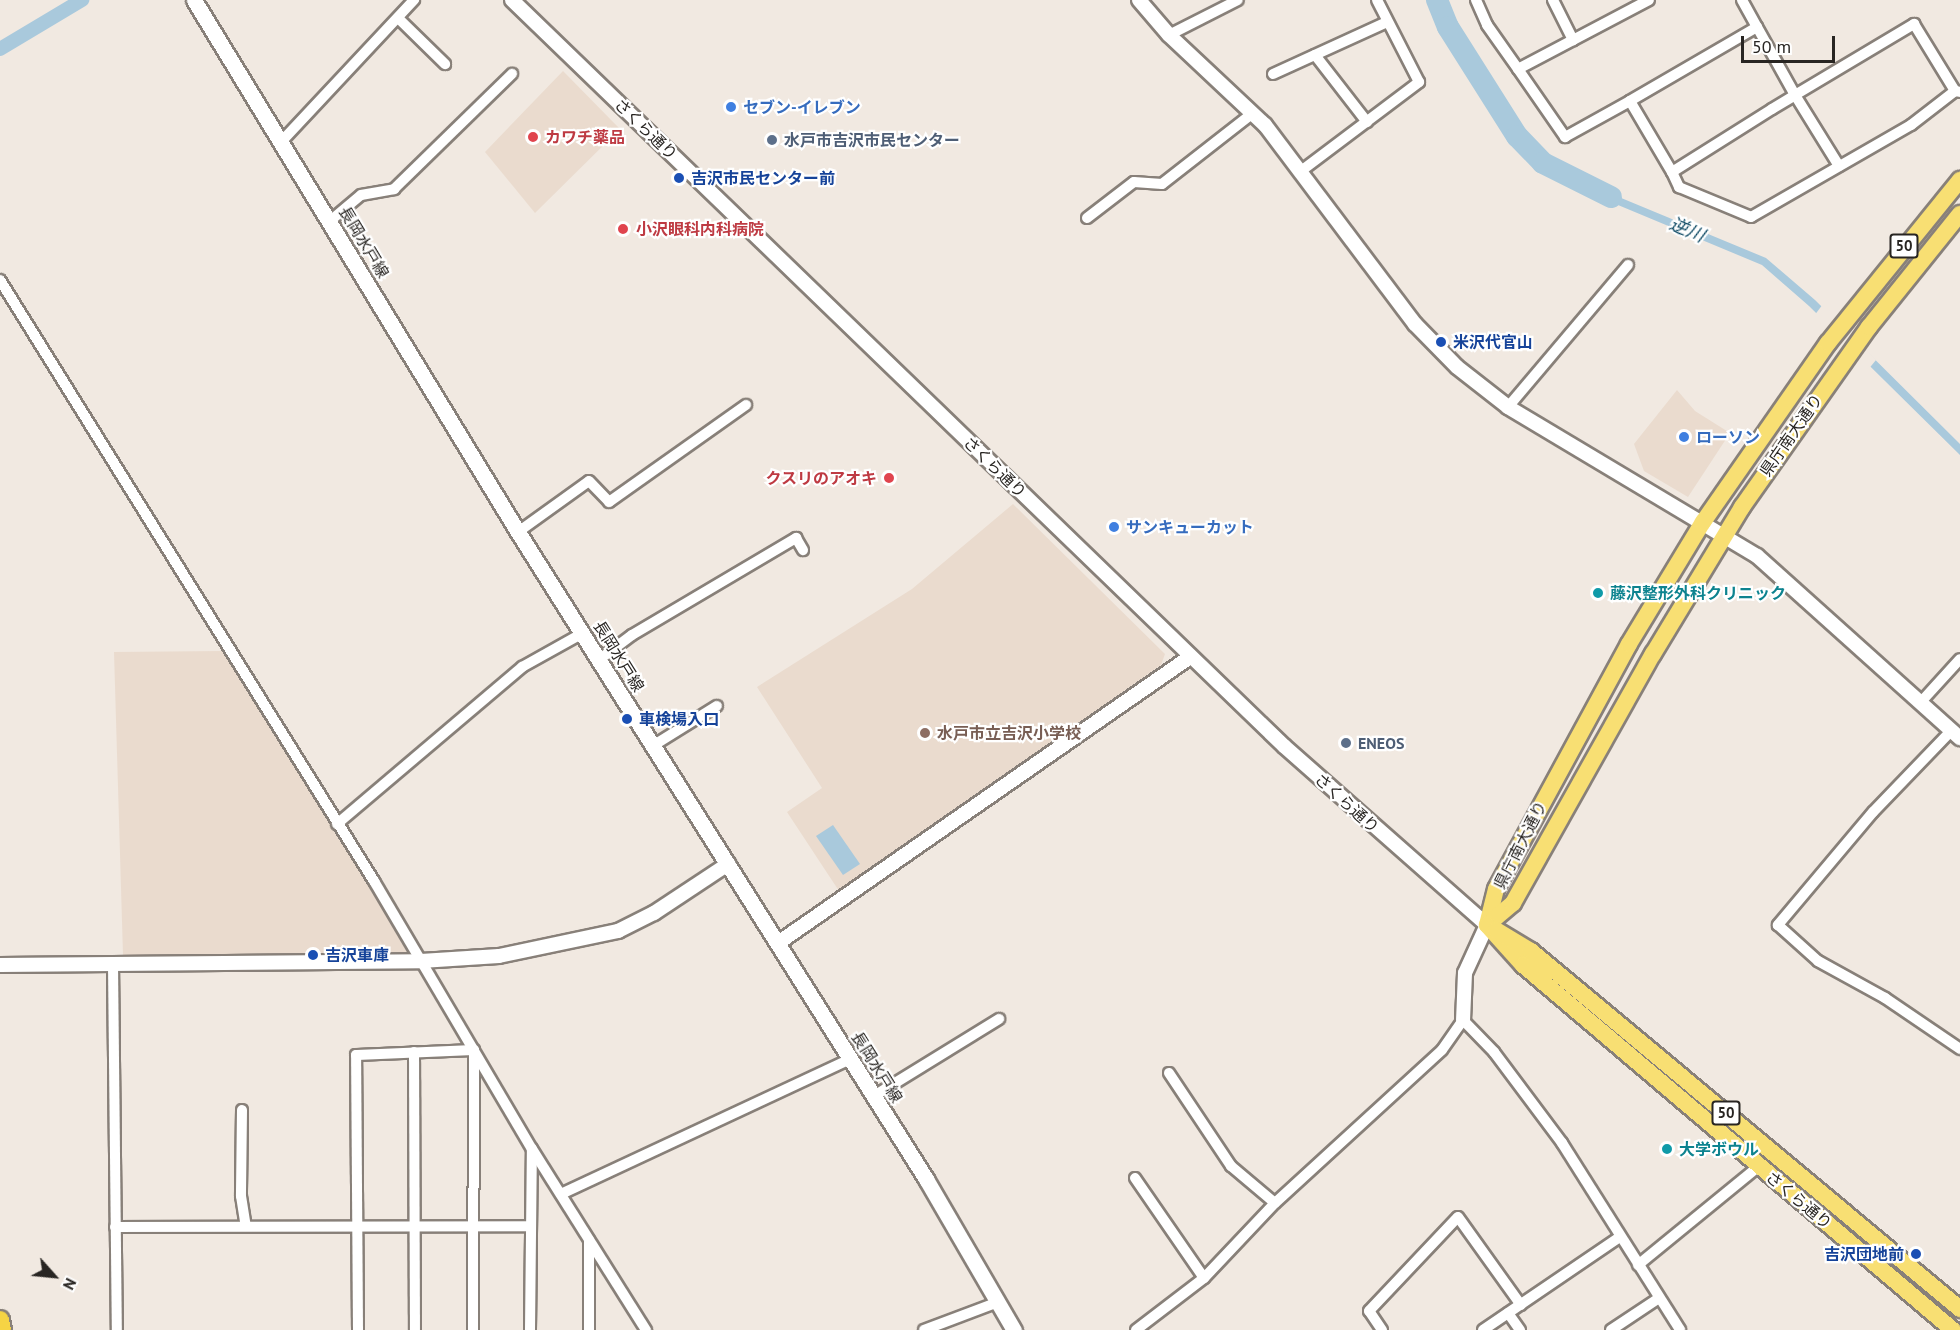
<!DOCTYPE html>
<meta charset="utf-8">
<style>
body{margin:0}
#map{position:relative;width:1960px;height:1330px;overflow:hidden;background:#f1e9e1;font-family:"PT Sans","Noto Sans JP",sans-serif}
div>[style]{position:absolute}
.built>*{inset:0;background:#eadbce}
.water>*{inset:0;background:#a9c9dc}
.pier>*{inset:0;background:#f1e9e1}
.canal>*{height:14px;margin:-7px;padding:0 7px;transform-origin:7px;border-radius:7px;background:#a9c9dc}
.river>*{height:22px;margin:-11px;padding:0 11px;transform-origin:11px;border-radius:11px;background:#a9c9dc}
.roads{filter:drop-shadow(2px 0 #888079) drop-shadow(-2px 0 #888079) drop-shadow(0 2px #888079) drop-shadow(0 -2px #888079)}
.minor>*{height:10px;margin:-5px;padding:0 5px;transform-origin:5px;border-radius:5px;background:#fff}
.tertiary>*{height:14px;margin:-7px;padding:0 7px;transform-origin:7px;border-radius:7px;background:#fff}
.secondary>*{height:15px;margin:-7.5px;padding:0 7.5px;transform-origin:7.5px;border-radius:7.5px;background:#fff}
.primary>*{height:16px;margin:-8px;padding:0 8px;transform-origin:8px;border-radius:8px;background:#f8df73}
.trunk>*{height:18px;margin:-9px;padding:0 9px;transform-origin:9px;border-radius:9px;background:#f6d444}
.dots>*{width:16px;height:16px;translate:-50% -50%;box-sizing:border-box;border:3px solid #fff;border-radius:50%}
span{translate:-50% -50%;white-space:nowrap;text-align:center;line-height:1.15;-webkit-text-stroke:4.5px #fff;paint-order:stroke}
.shield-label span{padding:2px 4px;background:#fff;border:2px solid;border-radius:4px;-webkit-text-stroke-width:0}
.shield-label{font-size:15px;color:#282522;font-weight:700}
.shop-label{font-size:16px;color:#366cbe;font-weight:700}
.left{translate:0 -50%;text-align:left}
.street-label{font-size:16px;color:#282522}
.health-label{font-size:16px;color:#be3a42;font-weight:700}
.right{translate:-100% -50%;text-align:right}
.service-label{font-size:16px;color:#4e5e75;font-weight:700}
.transit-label{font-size:16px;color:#164399;font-weight:700}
.culture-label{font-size:16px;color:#0d838f;font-weight:700}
.education-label{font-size:16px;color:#785e54;font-weight:700}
.water-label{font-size:18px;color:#0c4863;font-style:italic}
.north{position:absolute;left:24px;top:1246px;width:60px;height:60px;-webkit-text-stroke:4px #fff;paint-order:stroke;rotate:117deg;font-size:16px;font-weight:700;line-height:24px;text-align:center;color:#282522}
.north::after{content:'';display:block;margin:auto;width:21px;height:27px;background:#282522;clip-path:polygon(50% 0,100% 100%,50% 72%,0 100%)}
.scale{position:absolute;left:1741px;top:36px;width:94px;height:27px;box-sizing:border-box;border:3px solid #282522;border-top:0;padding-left:8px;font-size:18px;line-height:21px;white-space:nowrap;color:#282522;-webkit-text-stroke:4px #fff;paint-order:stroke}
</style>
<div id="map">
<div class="built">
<div style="clip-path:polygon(563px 71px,620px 129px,535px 213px,485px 152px)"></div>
<div style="clip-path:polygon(1677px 390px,1695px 411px,1730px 433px,1688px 497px,1644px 471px,1634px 444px)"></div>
<div style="clip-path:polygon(1013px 504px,1165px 654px,1161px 665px,839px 891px,787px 812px,822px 788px,757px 687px,912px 589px)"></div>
<div style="clip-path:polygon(223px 651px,410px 948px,407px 954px,123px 955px,114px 652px)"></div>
</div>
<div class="water">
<div style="clip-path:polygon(1585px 183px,1766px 258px,1815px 300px,1960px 444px,1960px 455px,1809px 306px,1762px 265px,1582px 190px)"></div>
<div style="clip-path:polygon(833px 825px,860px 864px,843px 875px,816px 836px)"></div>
</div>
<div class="pier">
<div style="clip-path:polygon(1823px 304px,1876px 360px,1867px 371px,1814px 316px)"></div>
</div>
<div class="canal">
<div style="left:0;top:49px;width:96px;rotate:-30.9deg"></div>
</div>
<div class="river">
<div style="left:1437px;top:0;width:29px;rotate:68deg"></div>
<div style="left:1448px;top:27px;width:129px;rotate:57.7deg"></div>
<div style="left:1517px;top:136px;width:37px;rotate:46deg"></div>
<div style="left:1543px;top:163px;width:76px;rotate:26.6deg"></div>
</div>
<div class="roads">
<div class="minor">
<div style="left:1476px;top:0;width:27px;rotate:66deg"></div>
<div style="left:1487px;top:25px;width:54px;rotate:54.8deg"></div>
<div style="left:1518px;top:69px;width:148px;rotate:-27.8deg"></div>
<div style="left:1553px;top:0;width:45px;rotate:63.4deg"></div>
<div style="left:1742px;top:0;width:31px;rotate:61deg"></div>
<div style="left:398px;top:18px;width:66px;rotate:44.4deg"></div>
<div style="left:1169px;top:35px;width:77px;rotate:-26.9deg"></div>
<div style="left:1315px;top:55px;width:85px;rotate:52.2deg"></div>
<div style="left:1518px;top:69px;width:83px;rotate:55.3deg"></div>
<div style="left:1565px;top:137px;width:74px;rotate:-29deg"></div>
<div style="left:1273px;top:74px;width:125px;rotate:-24.5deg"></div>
<div style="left:281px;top:142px;width:195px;rotate:-46.9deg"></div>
<div style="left:1839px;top:166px;width:84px;rotate:-121.8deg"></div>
<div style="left:1795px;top:95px;width:78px;rotate:-119.2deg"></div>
<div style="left:1757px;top:27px;width:147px;rotate:149.8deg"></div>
<div style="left:1630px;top:101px;width:82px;rotate:59.4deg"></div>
<div style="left:1672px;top:172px;width:118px;rotate:-32.2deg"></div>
<div style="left:1772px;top:109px;width:27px;rotate:-31deg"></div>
<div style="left:1795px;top:95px;width:139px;rotate:-30.8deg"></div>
<div style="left:1914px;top:24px;width:79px;rotate:58.5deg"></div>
<div style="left:1955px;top:91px;width:5px;rotate:11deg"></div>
<div style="left:1301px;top:171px;width:148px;rotate:-37deg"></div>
<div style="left:1419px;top:82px;width:92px;rotate:-117.1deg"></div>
<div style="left:1672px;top:172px;width:17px;rotate:65deg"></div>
<div style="left:1679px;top:187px;width:78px;rotate:22.6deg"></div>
<div style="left:1751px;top:217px;width:185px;rotate:-29.9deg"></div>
<div style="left:1911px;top:125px;width:56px;rotate:-37.7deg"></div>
<div style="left:1087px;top:218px;width:59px;rotate:-37.5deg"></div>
<div style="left:1134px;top:182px;width:28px;rotate:4deg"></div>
<div style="left:1162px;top:184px;width:115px;rotate:-38deg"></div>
<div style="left:330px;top:221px;width:40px;rotate:-40deg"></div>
<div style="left:361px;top:195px;width:34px;rotate:-10deg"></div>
<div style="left:394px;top:189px;width:165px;rotate:-44.3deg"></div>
<div style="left:0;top:280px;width:708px;rotate:58.11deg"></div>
<div style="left:374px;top:881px;width:311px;rotate:59.5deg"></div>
<div style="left:532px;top:1149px;width:214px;rotate:57.8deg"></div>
<div style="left:1508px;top:407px;width:186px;rotate:-49.8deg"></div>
<div style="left:518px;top:532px;width:87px;rotate:-35.7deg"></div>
<div style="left:589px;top:481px;width:29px;rotate:46deg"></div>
<div style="left:609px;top:502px;width:168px;rotate:-35.3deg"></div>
<div style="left:600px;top:659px;width:40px;rotate:-37deg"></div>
<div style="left:632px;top:635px;width:191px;rotate:-30.6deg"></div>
<div style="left:796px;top:538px;width:14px;rotate:60deg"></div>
<div style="left:1920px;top:703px;width:59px;rotate:-47.7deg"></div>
<div style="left:1951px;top:731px;width:112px;rotate:133.9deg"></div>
<div style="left:1873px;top:812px;width:148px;rotate:130.1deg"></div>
<div style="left:1778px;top:925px;width:54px;rotate:42deg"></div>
<div style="left:1818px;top:961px;width:77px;rotate:28.9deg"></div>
<div style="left:1885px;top:998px;width:91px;rotate:34.2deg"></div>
<div style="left:654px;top:745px;width:74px;rotate:-31.8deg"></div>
<div style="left:337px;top:824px;width:243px;rotate:-40.3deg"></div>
<div style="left:522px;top:667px;width:70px;rotate:-29.1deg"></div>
<div style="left:113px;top:964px;width:366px;rotate:89.4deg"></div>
<div style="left:414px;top:1052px;width:278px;rotate:89.8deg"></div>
<div style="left:1169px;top:1073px;width:112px;rotate:56.3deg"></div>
<div style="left:1231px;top:1166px;width:57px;rotate:40.1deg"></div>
<div style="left:874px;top:1096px;width:147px;rotate:-31.6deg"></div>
<div style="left:242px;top:1110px;width:86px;rotate:90.7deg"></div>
<div style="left:241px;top:1196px;width:30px;rotate:81deg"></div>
<div style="left:1135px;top:1178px;width:121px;rotate:55.4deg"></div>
<div style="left:561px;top:1194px;width:319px;rotate:-25deg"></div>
<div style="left:115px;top:1227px;width:415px;rotate:-0.1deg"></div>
<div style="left:1638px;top:1265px;width:156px;rotate:-39.3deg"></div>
<div style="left:1508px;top:1313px;width:21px;rotate:55deg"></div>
<div style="left:358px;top:1330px;width:275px;rotate:-90.4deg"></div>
<div style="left:356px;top:1055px;width:118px;rotate:-2.4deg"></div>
<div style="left:474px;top:1050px;width:280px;rotate:90.2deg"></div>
<div style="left:530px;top:1330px;width:181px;rotate:-89.4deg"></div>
<div style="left:589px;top:1330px;width:90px;rotate:-90deg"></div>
<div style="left:924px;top:1330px;width:79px;rotate:-20.7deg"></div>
<div style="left:1136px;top:1330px;width:86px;rotate:-37.4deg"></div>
<div style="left:1204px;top:1278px;width:103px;rotate:-46.6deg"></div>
<div style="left:1275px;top:1203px;width:226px;rotate:-42.5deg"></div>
<div style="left:1442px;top:1050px;width:37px;rotate:-55deg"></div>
<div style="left:1463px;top:1020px;width:45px;rotate:45.9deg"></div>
<div style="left:1494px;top:1052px;width:114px;rotate:53.2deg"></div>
<div style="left:1562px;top:1143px;width:221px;rotate:57.7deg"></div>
<div style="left:1382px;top:1330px;width:23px;rotate:-124deg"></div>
<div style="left:1369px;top:1311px;width:129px;rotate:-46.6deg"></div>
<div style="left:1458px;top:1217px;width:108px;rotate:54.4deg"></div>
<div style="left:1483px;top:1330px;width:166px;rotate:-34.2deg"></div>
<div style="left:1611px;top:1330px;width:58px;rotate:-33.7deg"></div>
</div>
<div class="tertiary">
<div style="left:512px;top:0;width:1074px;rotate:44.02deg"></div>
<div style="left:1284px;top:746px;width:271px;rotate:41.4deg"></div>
<div style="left:1487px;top:925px;width:53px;rotate:114.6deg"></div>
<div style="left:1465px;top:973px;width:47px;rotate:92.4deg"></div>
<div style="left:1139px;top:0;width:46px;rotate:49.4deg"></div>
<div style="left:1169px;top:35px;width:132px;rotate:43.2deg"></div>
<div style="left:1265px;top:125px;width:249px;rotate:53deg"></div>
<div style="left:1415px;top:324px;width:60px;rotate:45.7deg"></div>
<div style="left:1457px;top:367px;width:65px;rotate:38.1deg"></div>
<div style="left:1508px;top:407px;width:290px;rotate:30.9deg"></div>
<div style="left:1757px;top:556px;width:273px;rotate:41.9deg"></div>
<div style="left:778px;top:943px;width:502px;rotate:-34.77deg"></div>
<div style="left:0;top:965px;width:421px;rotate:-0.5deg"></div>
<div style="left:421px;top:961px;width:78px;rotate:-3.7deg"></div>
<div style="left:499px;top:956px;width:122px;rotate:-11.9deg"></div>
<div style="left:618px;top:931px;width:40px;rotate:-26.6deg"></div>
<div style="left:654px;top:913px;width:89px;rotate:-33.5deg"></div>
</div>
<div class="secondary">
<div style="left:194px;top:0;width:623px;rotate:58.66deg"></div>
<div style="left:518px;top:532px;width:765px;rotate:57.76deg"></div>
<div style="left:926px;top:1179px;width:175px;rotate:59.8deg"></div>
</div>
<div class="primary">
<div style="left:1487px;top:925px;width:37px;rotate:-76deg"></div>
<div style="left:1496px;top:889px;width:279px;rotate:-61.5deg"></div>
<div style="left:1629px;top:644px;width:143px;rotate:-58.8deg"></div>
<div style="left:1703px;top:522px;width:218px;rotate:-55.1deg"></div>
<div style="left:1828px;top:343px;width:210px;rotate:-51deg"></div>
<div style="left:1487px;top:925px;width:34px;rotate:-40deg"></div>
<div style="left:1513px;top:903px;width:286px;rotate:-60.7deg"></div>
<div style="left:1653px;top:654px;width:172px;rotate:-58.8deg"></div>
<div style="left:1742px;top:507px;width:220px;rotate:-54.8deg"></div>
<div style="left:1869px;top:327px;width:145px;rotate:-51.2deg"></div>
<div style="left:1487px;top:925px;width:54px;rotate:48deg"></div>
<div style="left:1523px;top:965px;width:564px;rotate:40.33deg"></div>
<div style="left:1496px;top:930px;width:41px;rotate:31deg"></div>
<div style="left:1531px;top:951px;width:559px;rotate:39.84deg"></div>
</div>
<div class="trunk">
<div style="left:0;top:1320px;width:10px;rotate:79deg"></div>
</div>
</div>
<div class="dots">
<div style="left:731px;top:107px;background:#3f7fe0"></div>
<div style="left:533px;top:137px;background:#e0444e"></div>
<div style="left:772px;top:140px;background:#5c6f8a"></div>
<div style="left:679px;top:178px;background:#1a4fb4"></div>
<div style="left:623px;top:229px;background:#e0444e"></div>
<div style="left:1441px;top:342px;background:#1a4fb4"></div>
<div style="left:1684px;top:437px;background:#3f7fe0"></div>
<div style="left:889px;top:478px;background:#e0444e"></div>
<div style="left:1114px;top:527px;background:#3f7fe0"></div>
<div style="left:1598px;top:593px;background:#0f9aa8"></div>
<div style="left:627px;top:719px;background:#1a4fb4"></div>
<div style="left:925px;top:733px;background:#8d6e63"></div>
<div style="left:1346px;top:743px;background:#5c6f8a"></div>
<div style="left:313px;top:955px;background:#1a4fb4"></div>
<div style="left:1667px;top:1149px;background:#0f9aa8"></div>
<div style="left:1916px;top:1254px;background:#1a4fb4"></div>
</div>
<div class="shield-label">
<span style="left:1904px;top:246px">50</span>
<span style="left:1726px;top:1113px">50</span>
</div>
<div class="shop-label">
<span class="left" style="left:743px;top:107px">セブン-イレブン</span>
<span class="left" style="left:1696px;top:437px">ローソン</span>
<span class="left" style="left:1126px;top:527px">サンキューカット</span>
</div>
<div class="street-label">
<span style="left:646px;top:129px;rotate:44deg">さくら通り</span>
<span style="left:364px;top:242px;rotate:59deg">長岡水戸線</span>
<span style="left:1791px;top:435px;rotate:-55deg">県庁南大通り</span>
<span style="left:995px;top:467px;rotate:44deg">さくら通り</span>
<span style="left:619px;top:656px;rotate:58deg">長岡水戸線</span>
<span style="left:1347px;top:803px;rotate:42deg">さくら通り</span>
<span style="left:1520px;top:845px;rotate:-63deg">県庁南大通り</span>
<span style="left:877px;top:1067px;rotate:58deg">長岡水戸線</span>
<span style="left:1799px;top:1200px;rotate:40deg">さくら通り</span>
</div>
<div class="health-label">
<span class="left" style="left:545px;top:137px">カワチ薬品</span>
<span class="left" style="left:636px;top:229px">小沢眼科内科病院</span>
<span class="right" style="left:877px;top:478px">クスリのアオキ</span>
</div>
<div class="service-label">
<span class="left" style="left:784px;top:140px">水戸市吉沢市民センター</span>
<span class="left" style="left:1358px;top:743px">ENEOS</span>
</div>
<div class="transit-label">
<span class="left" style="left:691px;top:178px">吉沢市民センター前</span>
<span class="left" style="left:1453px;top:342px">米沢代官山</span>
<span class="left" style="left:639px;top:719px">車検場入口</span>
<span class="left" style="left:325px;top:955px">吉沢車庫</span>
<span class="right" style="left:1904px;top:1254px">吉沢団地前</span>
</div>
<div class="culture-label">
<span class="left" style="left:1610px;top:593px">藤沢整形外科クリニック</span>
<span class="left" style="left:1679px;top:1149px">大学ボウル</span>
</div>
<div class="education-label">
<span class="left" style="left:937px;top:733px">水戸市立吉沢小学校</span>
</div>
<div class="water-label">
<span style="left:1687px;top:230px;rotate:23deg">逆川</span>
</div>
<div class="north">N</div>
<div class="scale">50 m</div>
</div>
